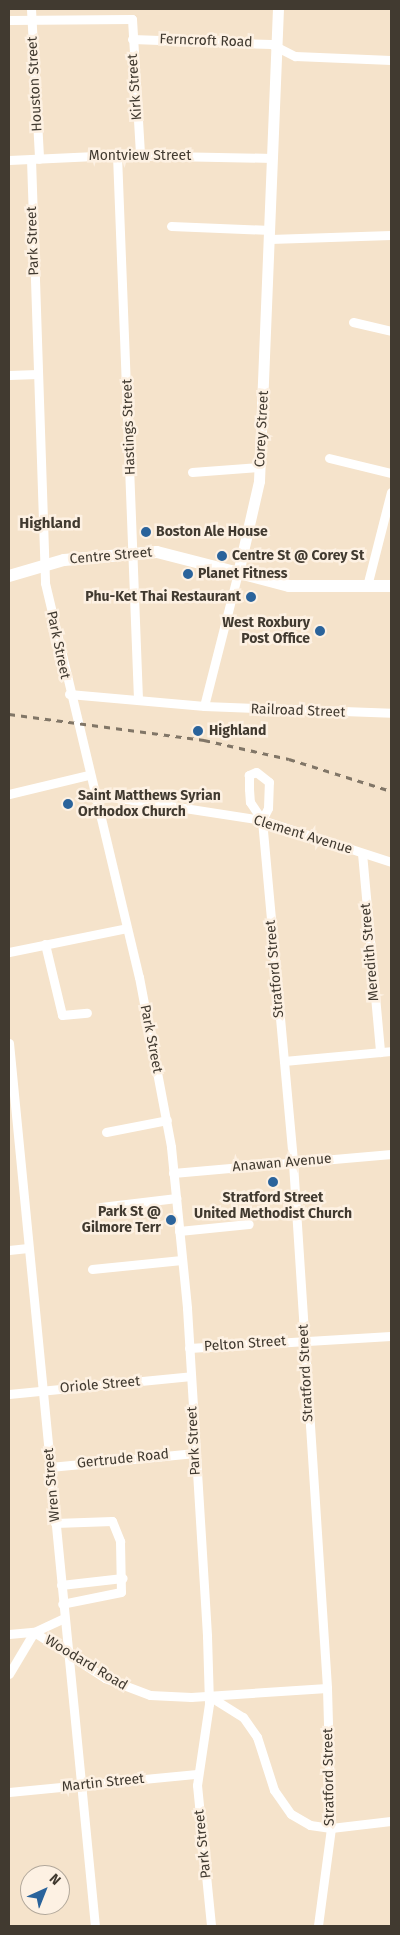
<!DOCTYPE html>
<style>
body{margin:0}
#map{position:relative;width:400px;height:1935px;overflow:hidden;background:#f5e3cb;font-family:"Fira Sans",sans-serif}
div>[style]{position:absolute}
.minor>*{height:9px;margin:-4.5px;padding:0 4.5px;transform-origin:4.5px;border-radius:4.5px;background:#fff}
.tertiary>*{height:11px;margin:-5.5px;padding:0 5.5px;transform-origin:5.5px;border-radius:5.5px;background:#fff}
.secondary>*{height:12px;margin:-6px;padding:0 6px;transform-origin:6px;border-radius:6px;background:#fff}
.rail>*{height:2.5px;margin-top:-1.25px;transform-origin:0;background:repeating-linear-gradient(90deg,#817667 0 6px,transparent 0 12px)}
.dots>*{width:14px;height:14px;translate:-50% -50%;box-sizing:border-box;border:2px solid #fdf1e3;border-radius:50%}
span{translate:-50% -50%;white-space:nowrap;text-align:center;line-height:1.15;-webkit-text-stroke:5px #fdf1e3;paint-order:stroke}
.street-label{font-size:14px;color:#413a30}
.poi-label{font-size:14px;color:#413a30;font-weight:700}
.left{translate:0 -50%;text-align:left}
.right{translate:-100% -50%;text-align:right}
.neighbourhood-label{font-size:15px;color:#413a30;font-weight:700}
.frame{position:absolute;inset:0;border:10px solid #413a30;pointer-events:none}
.north{position:absolute;left:20px;top:1865px;width:50px;height:50px;box-sizing:border-box;background:#fdf1e3;border:1px solid #b2a89b;border-radius:50%;rotate:44deg;font-size:14px;font-weight:700;line-height:20px;text-align:center;color:#413a30}
.north::after{content:'';display:block;margin:auto;width:18px;height:22px;background:#2a639b;clip-path:polygon(50% 0,100% 100%,50% 72%,0 100%)}
</style>
<div id="map">
<div class="minor">
<div style="left:31px;top:9px;width:150px;rotate:86.9deg"></div>
<div style="left:9px;top:20px;width:123px;rotate:-0.5deg"></div>
<div style="left:132px;top:19px;width:136px;rotate:86.6deg"></div>
<div style="left:132px;top:39px;width:139px;rotate:2.1deg"></div>
<div style="left:271px;top:44px;width:27px;rotate:27deg"></div>
<div style="left:295px;top:56px;width:96px;rotate:2.4deg"></div>
<div style="left:117px;top:155px;width:545px;rotate:87.79deg"></div>
<div style="left:31px;top:159px;width:424px;rotate:88.1deg"></div>
<div style="left:45px;top:583px;width:405px;rotate:76.6deg"></div>
<div style="left:139px;top:977px;width:173px;rotate:79.3deg"></div>
<div style="left:171px;top:1147px;width:162px;rotate:84.3deg"></div>
<div style="left:187px;top:1308px;width:329px;rotate:86.5deg"></div>
<div style="left:207px;top:1636px;width:68px;rotate:88.3deg"></div>
<div style="left:209px;top:1704px;width:82px;rotate:98.4deg"></div>
<div style="left:197px;top:1785px;width:142px;rotate:84.3deg"></div>
<div style="left:9px;top:160px;width:108px;rotate:-2.7deg"></div>
<div style="left:117px;top:155px;width:155px;rotate:1.1deg"></div>
<div style="left:171px;top:226px;width:99px;rotate:2.3deg"></div>
<div style="left:270px;top:239px;width:121px;rotate:-1.9deg"></div>
<div style="left:353px;top:322px;width:39px;rotate:13deg"></div>
<div style="left:9px;top:375px;width:29px;rotate:-2deg"></div>
<div style="left:329px;top:458px;width:64px;rotate:13.6deg"></div>
<div style="left:192px;top:472px;width:68px;rotate:-4.2deg"></div>
<div style="left:367px;top:586px;width:97px;rotate:-75.7deg"></div>
<div style="left:69px;top:694px;width:136px;rotate:5.1deg"></div>
<div style="left:204px;top:706px;width:137px;rotate:-75.7deg"></div>
<div style="left:204px;top:706px;width:187px;rotate:2.1deg"></div>
<div style="left:9px;top:794px;width:82px;rotate:-13.4deg"></div>
<div style="left:94px;top:798px;width:19px;rotate:-3deg"></div>
<div style="left:113px;top:797px;width:151px;rotate:8.8deg"></div>
<div style="left:262px;top:820px;width:136px;rotate:18deg"></div>
<div style="left:262px;top:820px;width:13px;rotate:-63deg"></div>
<div style="left:268px;top:808px;width:26px;rotate:-88deg"></div>
<div style="left:269px;top:782px;width:16px;rotate:-142deg"></div>
<div style="left:256px;top:772px;width:8px;rotate:157deg"></div>
<div style="left:249px;top:775px;width:14px;rotate:90deg"></div>
<div style="left:249px;top:789px;width:13px;rotate:86deg"></div>
<div style="left:250px;top:802px;width:22px;rotate:56deg"></div>
<div style="left:262px;top:820px;width:344px;rotate:84.8deg"></div>
<div style="left:293px;top:1163px;width:526px;rotate:86.29deg"></div>
<div style="left:327px;top:1688px;width:140px;rotate:88.4deg"></div>
<div style="left:331px;top:1828px;width:99px;rotate:97.6deg"></div>
<div style="left:362px;top:853px;width:200px;rotate:84.8deg"></div>
<div style="left:45px;top:944px;width:73px;rotate:76.5deg"></div>
<div style="left:62px;top:1015px;width:25px;rotate:-5deg"></div>
<div style="left:9px;top:952px;width:120px;rotate:-11.5deg"></div>
<div style="left:9px;top:1043px;width:887px;rotate:84.44deg"></div>
<div style="left:284px;top:1061px;width:107px;rotate:-5.3deg"></div>
<div style="left:106px;top:1132px;width:62px;rotate:-11.1deg"></div>
<div style="left:173px;top:1173px;width:219px;rotate:-5deg"></div>
<div style="left:101px;top:1207px;width:76px;rotate:-6.8deg"></div>
<div style="left:179px;top:1231px;width:70px;rotate:-5.7deg"></div>
<div style="left:9px;top:1250px;width:19px;rotate:-6deg"></div>
<div style="left:92px;top:1269px;width:90px;rotate:-5.7deg"></div>
<div style="left:189px;top:1348px;width:202px;rotate:-3.4deg"></div>
<div style="left:9px;top:1394px;width:183px;rotate:-5.6deg"></div>
<div style="left:50px;top:1467px;width:146px;rotate:-5.5deg"></div>
<div style="left:55px;top:1523px;width:57px;rotate:-2deg"></div>
<div style="left:112px;top:1521px;width:22px;rotate:68deg"></div>
<div style="left:120px;top:1541px;width:51px;rotate:88.9deg"></div>
<div style="left:121px;top:1592px;width:60px;rotate:168.5deg"></div>
<div style="left:61px;top:1585px;width:62px;rotate:-6.4deg"></div>
<div style="left:9px;top:1634px;width:25px;rotate:-5deg"></div>
<div style="left:34px;top:1632px;width:85px;rotate:32.9deg"></div>
<div style="left:105px;top:1678px;width:48px;rotate:20.7deg"></div>
<div style="left:150px;top:1695px;width:41px;rotate:2.8deg"></div>
<div style="left:191px;top:1697px;width:136px;rotate:-3.8deg"></div>
<div style="left:9px;top:1674px;width:49px;rotate:-59.2deg"></div>
<div style="left:34px;top:1632px;width:33px;rotate:-25deg"></div>
<div style="left:209px;top:1696px;width:40px;rotate:32deg"></div>
<div style="left:243px;top:1717px;width:24px;rotate:55deg"></div>
<div style="left:257px;top:1737px;width:56px;rotate:72.2deg"></div>
<div style="left:274px;top:1790px;width:29px;rotate:55deg"></div>
<div style="left:291px;top:1814px;width:22px;rotate:30deg"></div>
<div style="left:310px;top:1825px;width:21px;rotate:8deg"></div>
<div style="left:331px;top:1828px;width:60px;rotate:-6.7deg"></div>
<div style="left:9px;top:1792px;width:189px;rotate:-5.5deg"></div>
</div>
<div class="tertiary">
<div style="left:238px;top:573px;width:94px;rotate:-77.1deg"></div>
<div style="left:259px;top:481px;width:472px;rotate:-87.7deg"></div>
</div>
<div class="secondary">
<div style="left:9px;top:576px;width:57px;rotate:-16.2deg"></div>
<div style="left:64px;top:560px;width:93px;rotate:-4.9deg"></div>
<div style="left:157px;top:552px;width:136px;rotate:14.4deg"></div>
<div style="left:289px;top:586px;width:102px"></div>
</div>
<div class="rail">
<div style="left:9px;top:714px;width:197px;rotate:7.6deg"></div>
<div style="left:204px;top:740px;width:87px;rotate:12.6deg"></div>
<div style="left:289px;top:759px;width:107px;rotate:17.4deg"></div>
</div>
<div class="dots">
<div style="left:146px;top:532px;background:#2a639b"></div>
<div style="left:222px;top:556px;background:#2a639b"></div>
<div style="left:188px;top:574px;background:#2a639b"></div>
<div style="left:251px;top:597px;background:#2a639b"></div>
<div style="left:320px;top:631px;background:#2a639b"></div>
<div style="left:198px;top:731px;background:#2a639b"></div>
<div style="left:68px;top:804px;background:#2a639b"></div>
<div style="left:273px;top:1182px;background:#2a639b"></div>
<div style="left:171px;top:1220px;background:#2a639b"></div>
</div>
<div class="street-label">
<span style="left:206px;top:41px;rotate:2deg">Ferncroft Road</span>
<span style="left:35px;top:84px;rotate:-93deg">Houston Street</span>
<span style="left:135px;top:87px;rotate:-94deg">Kirk Street</span>
<span style="left:140px;top:156px">Montview Street</span>
<span style="left:33px;top:241px;rotate:-92deg">Park Street</span>
<span style="left:129px;top:427px;rotate:-92deg">Hastings Street</span>
<span style="left:262px;top:429px;rotate:-87deg">Corey Street</span>
<span style="left:111px;top:556px;rotate:-5deg">Centre Street</span>
<span style="left:58px;top:645px;rotate:78deg">Park Street</span>
<span style="left:298px;top:711px;rotate:2deg">Railroad Street</span>
<span style="left:303px;top:835px;rotate:17deg">Clement Avenue</span>
<span style="left:370px;top:952px;rotate:-95deg">Meredith Street</span>
<span style="left:275px;top:969px;rotate:-95deg">Stratford Street</span>
<span style="left:151px;top:1039px;rotate:79deg">Park Street</span>
<span style="left:282px;top:1163px;rotate:-5deg">Anawan Avenue</span>
<span style="left:245px;top:1344px;rotate:-4deg">Pelton Street</span>
<span style="left:306px;top:1373px;rotate:-93deg">Stratford Street</span>
<span style="left:100px;top:1385px;rotate:-5deg">Oriole Street</span>
<span style="left:194px;top:1441px;rotate:-93deg">Park Street</span>
<span style="left:123px;top:1459px;rotate:-6deg">Gertrude Road</span>
<span style="left:52px;top:1485px;rotate:-95deg">Wren Street</span>
<span style="left:86px;top:1663px;rotate:31deg">Woodard Road</span>
<span style="left:329px;top:1777px;rotate:-91deg">Stratford Street</span>
<span style="left:103px;top:1783px;rotate:-6deg">Martin Street</span>
<span style="left:203px;top:1844px;rotate:-96deg">Park Street</span>
</div>
<div class="poi-label">
<span class="left" style="left:156px;top:532px">Boston Ale House</span>
<span class="left" style="left:232px;top:556px">Centre St @ Corey St</span>
<span class="left" style="left:198px;top:574px">Planet Fitness</span>
<span class="right" style="left:241px;top:597px">Phu-Ket Thai Restaurant</span>
<span class="right" style="left:310px;top:631px">West Roxbury<br>Post Office</span>
<span class="left" style="left:209px;top:731px">Highland</span>
<span class="left" style="left:78px;top:804px">Saint Matthews Syrian<br>Orthodox Church</span>
<span style="left:273px;top:1206px">Stratford Street<br>United Methodist Church</span>
<span class="right" style="left:161px;top:1220px">Park St @<br>Gilmore Terr</span>
</div>
<div class="neighbourhood-label">
<span style="left:50px;top:524px">Highland</span>
</div>
<div class="frame"></div>
<div class="north">N</div>
</div>
